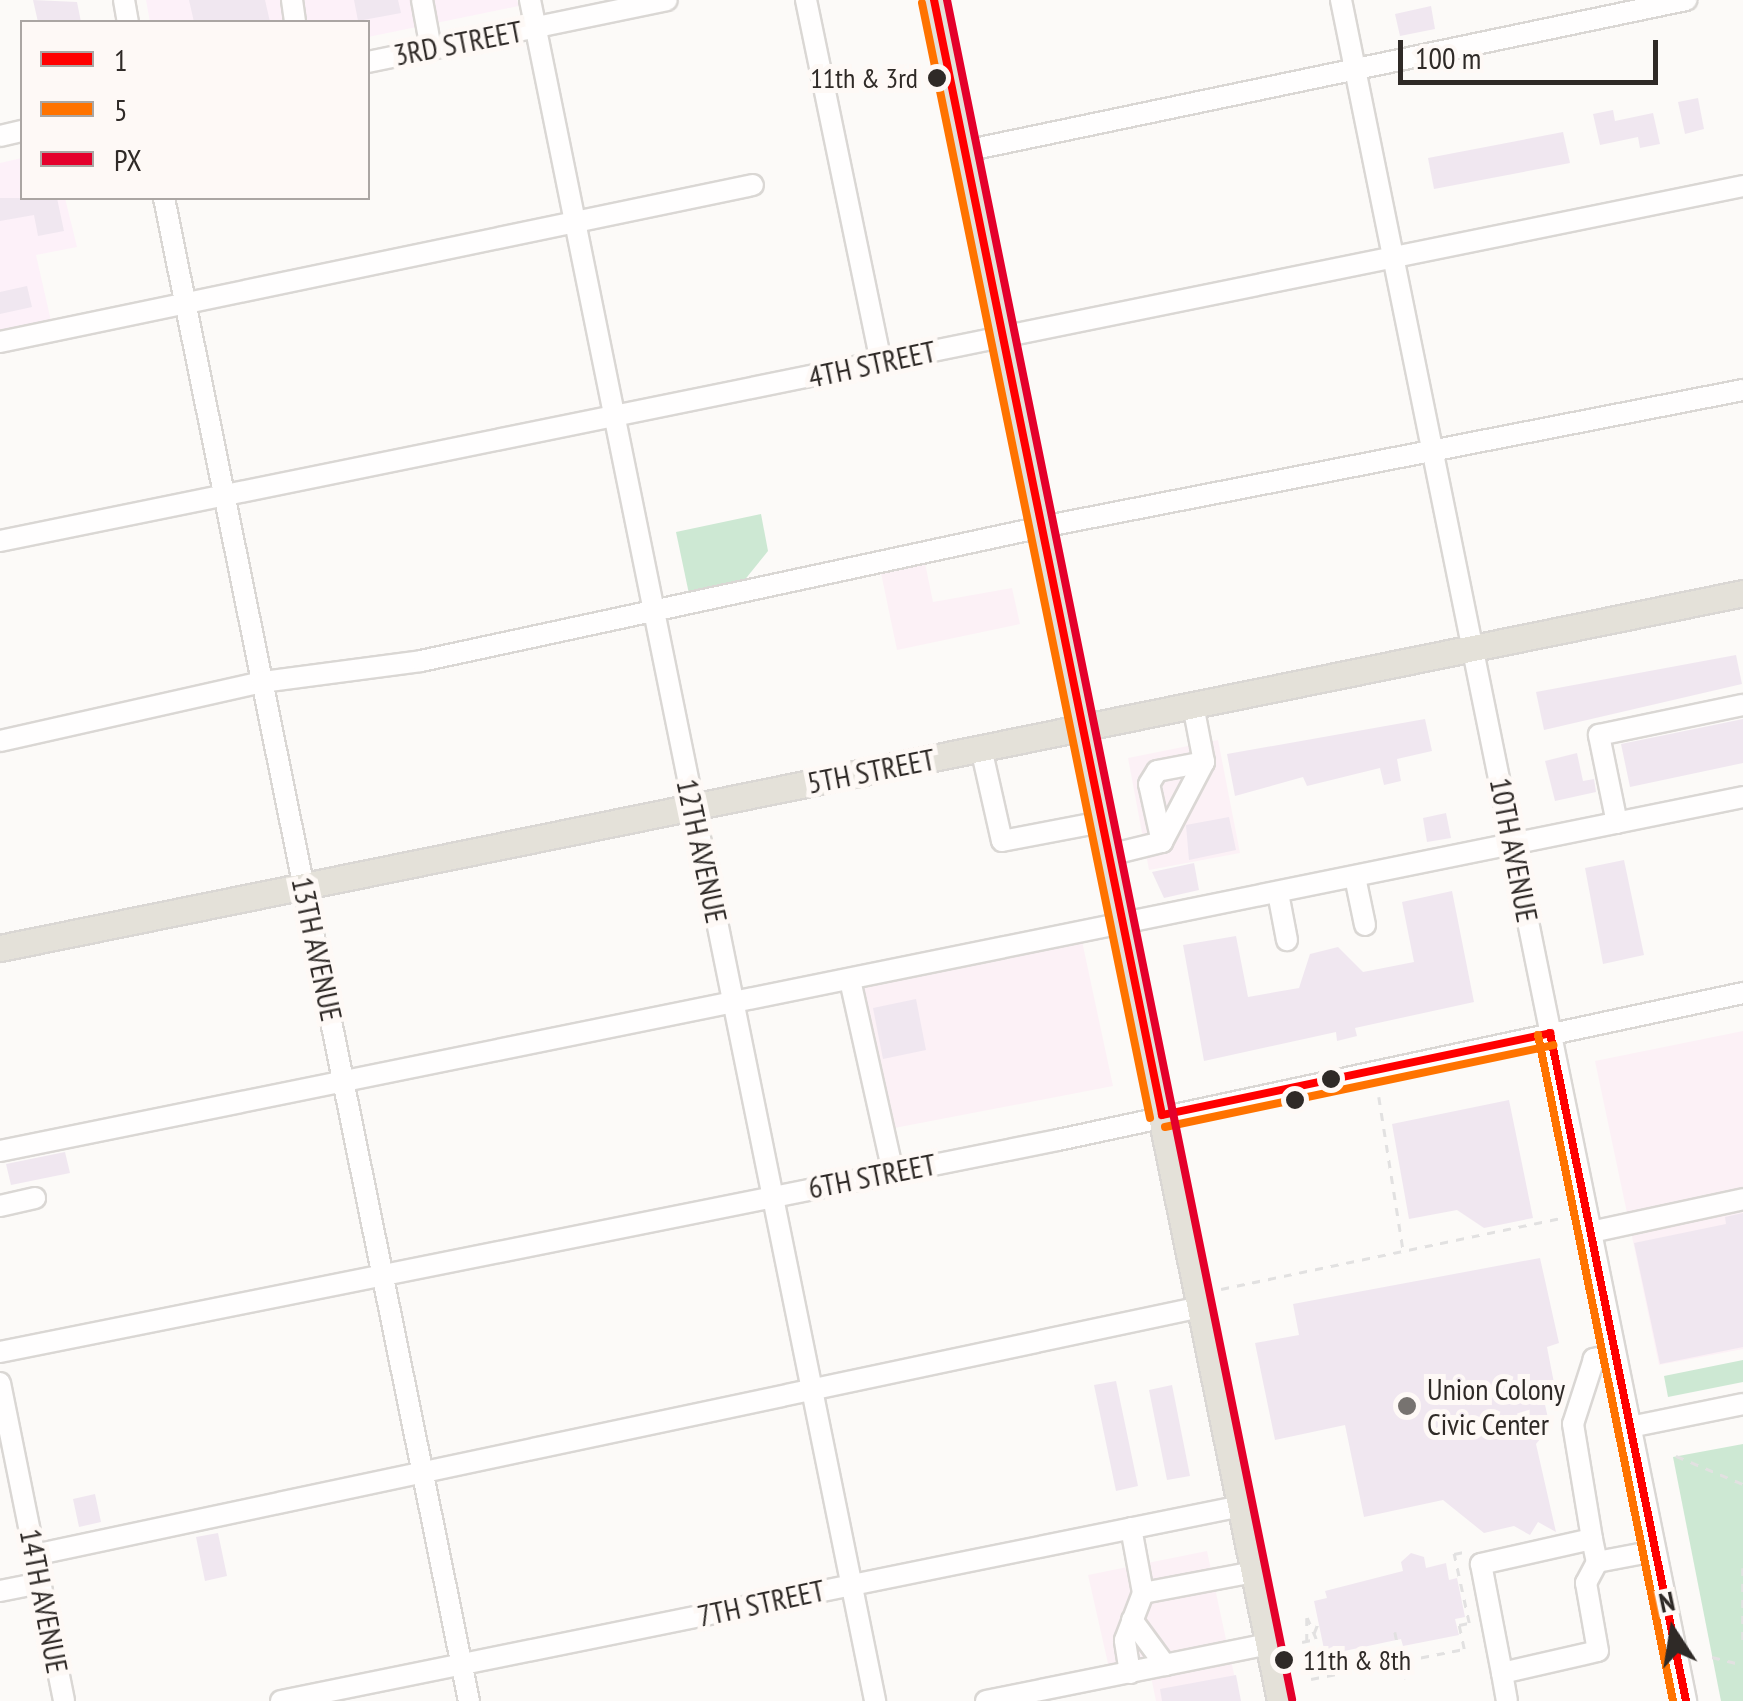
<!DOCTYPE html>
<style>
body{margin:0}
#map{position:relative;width:1743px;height:1701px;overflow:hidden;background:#fcfaf8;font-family:"PT Sans Narrow",sans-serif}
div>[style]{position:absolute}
.commercial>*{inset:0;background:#fcf1f6}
.industrial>*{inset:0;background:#fdf1f9}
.green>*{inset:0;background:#cde8d3}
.building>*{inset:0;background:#f0e7f0}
.path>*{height:2.5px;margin-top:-1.25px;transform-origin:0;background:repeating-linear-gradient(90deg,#e2e1e1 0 8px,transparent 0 16px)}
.roads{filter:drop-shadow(2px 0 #dad7d4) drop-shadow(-2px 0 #dad7d4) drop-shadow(0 2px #dad7d4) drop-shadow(0 -2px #dad7d4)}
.minor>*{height:20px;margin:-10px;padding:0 10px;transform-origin:10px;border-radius:10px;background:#fffefe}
.major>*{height:25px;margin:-12.5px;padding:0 12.5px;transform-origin:12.5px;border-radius:12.5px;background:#e4e1d9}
.bus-1>*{height:8px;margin:-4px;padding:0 4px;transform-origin:4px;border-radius:4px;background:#f00}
.bus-2>*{height:8px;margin:-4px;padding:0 4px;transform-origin:4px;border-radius:4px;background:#ff7300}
.bus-3>*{height:8px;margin:-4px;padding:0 4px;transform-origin:4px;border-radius:4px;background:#e4002b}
.dots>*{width:28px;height:28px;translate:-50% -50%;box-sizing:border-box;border:5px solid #fef9f6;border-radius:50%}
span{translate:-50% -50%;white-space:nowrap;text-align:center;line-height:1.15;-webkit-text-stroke:10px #fef9f6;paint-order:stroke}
.bus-label{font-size:28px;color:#2f2a27}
.right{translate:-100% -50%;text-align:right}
.left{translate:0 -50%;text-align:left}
.street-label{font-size:30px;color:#2f2a27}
.poi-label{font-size:30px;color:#2f2a27}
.legend{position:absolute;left:20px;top:20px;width:350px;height:180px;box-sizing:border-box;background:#fef9f6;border:2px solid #aba6a3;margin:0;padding:12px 18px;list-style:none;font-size:30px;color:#2f2a27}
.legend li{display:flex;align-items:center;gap:20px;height:50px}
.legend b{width:50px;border:2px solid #aba6a3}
.north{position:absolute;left:1623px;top:1581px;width:100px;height:100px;-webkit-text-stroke:8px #fef9f6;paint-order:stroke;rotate:348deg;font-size:28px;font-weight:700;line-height:40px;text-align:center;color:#2f2a27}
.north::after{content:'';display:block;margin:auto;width:35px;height:45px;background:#2f2a27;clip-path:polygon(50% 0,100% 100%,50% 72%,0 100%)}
.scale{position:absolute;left:1398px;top:40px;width:260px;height:45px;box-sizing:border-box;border:5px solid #2f2a27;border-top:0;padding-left:12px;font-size:30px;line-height:35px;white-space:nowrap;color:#2f2a27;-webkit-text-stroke:8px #fef9f6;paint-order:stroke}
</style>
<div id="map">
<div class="commercial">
<div style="clip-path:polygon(925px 563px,933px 602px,1012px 588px,1020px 624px,897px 650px,881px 573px)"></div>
<div style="clip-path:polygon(1218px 740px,1240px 853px,1149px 870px,1128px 758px)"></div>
<div style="clip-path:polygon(1082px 941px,1113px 1086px,884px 1130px,855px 986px)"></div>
<div style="clip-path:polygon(1743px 1031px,1743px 1349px,1659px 1365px,1595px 1061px)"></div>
<div style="clip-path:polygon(1207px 1551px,1227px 1644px,1109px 1668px,1088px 1575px)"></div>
<div style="clip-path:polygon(1230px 1656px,1240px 1701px,1156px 1701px,1150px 1672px)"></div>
</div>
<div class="industrial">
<div style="clip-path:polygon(146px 0,517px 0,519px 6px,368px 37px,368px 22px,150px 22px)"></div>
<div style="clip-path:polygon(22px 158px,22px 198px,65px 198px,77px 247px,36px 255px,51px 321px,0 331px,0 163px)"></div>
</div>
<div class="green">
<div style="clip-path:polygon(761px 514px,768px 551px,743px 582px,689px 594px,676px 532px)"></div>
<div style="clip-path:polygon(1743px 1360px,1743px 1382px,1668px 1397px,1664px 1376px)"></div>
<div style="clip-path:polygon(1743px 1444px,1743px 1701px,1721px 1701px,1673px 1457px)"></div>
</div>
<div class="building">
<div style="clip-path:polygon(33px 0,77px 2px,81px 22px,38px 22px)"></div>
<div style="clip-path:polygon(189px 0,265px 0,270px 22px,194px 22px)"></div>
<div style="clip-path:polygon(354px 0,398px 0,401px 13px,358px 21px)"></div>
<div style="clip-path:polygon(1431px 6px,1435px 29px,1400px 36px,1395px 14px)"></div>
<div style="clip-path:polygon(1698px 98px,1704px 129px,1685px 134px,1678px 102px)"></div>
<div style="clip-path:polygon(1613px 110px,1615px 121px,1653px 113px,1660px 144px,1640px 148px,1638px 137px,1600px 145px,1593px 114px)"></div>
<div style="clip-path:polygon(1563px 132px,1570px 163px,1434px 189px,1428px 158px)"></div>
<div style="clip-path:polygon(0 198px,57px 198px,64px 231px,38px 236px,34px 215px,0 221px)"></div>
<div style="clip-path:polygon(27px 286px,32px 307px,0 314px,0 292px)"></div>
<div style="clip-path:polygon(1736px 655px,1742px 684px,1544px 730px,1536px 692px)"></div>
<div style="clip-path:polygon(1425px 719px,1432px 751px,1397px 759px,1401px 781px,1384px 785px,1380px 768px,1307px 786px,1303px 777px,1235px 796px,1227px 754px)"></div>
<div style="clip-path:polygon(1743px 719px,1743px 763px,1630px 787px,1621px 744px)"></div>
<div style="clip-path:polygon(1577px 753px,1583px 781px,1594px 779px,1596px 792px,1555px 801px,1545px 761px)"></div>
<div style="clip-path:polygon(1446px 813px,1451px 838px,1427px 842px,1423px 818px)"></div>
<div style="clip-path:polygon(1229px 817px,1236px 850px,1189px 860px,1186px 825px)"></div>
<div style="clip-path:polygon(1624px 860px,1644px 955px,1603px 964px,1585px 868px)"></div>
<div style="clip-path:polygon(1194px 863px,1199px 890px,1164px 898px,1152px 872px)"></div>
<div style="clip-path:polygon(1452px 891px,1474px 1002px,1355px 1028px,1357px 1036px,1337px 1041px,1336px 1032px,1204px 1061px,1183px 945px,1236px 936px,1248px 997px,1299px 988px,1310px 954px,1338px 947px,1363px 972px,1414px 962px,1402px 902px)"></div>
<div style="clip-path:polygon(916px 999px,926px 1050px,883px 1059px,873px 1008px)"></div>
<div style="clip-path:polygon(1509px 1100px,1533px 1218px,1484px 1228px,1457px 1210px,1409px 1219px,1392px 1124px)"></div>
<div style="clip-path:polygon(65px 1152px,70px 1173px,11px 1185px,6px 1164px)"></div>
<div style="clip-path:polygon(1743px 1213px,1743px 1347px,1660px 1364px,1634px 1243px,1726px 1224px,1725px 1217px)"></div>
<div style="clip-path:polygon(1540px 1258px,1559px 1343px,1547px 1347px,1554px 1383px,1541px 1387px,1550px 1427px,1536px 1444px,1556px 1532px,1538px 1522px,1530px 1535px,1514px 1526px,1484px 1533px,1443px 1500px,1364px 1517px,1345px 1425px,1275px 1440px,1255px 1343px,1299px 1335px,1293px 1304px)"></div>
<div style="clip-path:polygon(1116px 1381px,1138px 1486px,1116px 1491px,1094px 1385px)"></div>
<div style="clip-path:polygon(1172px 1385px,1190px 1476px,1167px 1480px,1149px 1390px)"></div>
<div style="clip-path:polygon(95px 1494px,101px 1522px,79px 1527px,73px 1499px)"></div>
<div style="clip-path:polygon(218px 1533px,227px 1576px,205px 1581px,196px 1537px)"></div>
<div style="clip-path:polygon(1411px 1553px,1424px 1557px,1426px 1568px,1446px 1563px,1449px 1580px,1457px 1578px,1465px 1617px,1455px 1619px,1459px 1635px,1403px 1646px,1401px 1639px,1335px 1653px,1334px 1647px,1324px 1649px,1314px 1601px,1327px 1598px,1325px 1591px,1403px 1571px,1401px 1562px)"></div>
<div style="clip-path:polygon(1236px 1675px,1241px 1701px,1162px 1701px,1160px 1689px)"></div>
</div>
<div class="path">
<div style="left:1379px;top:1097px;width:153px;rotate:81deg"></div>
<div style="left:1221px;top:1289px;width:346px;rotate:-11.8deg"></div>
<div style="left:1676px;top:1456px;width:73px;rotate:22.7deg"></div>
<div style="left:1743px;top:1568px;width:75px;rotate:90deg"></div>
<div style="left:1395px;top:1632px;width:48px;rotate:78deg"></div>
<div style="left:1314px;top:1633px;width:11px;rotate:-68deg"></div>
<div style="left:1302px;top:1642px;width:14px;rotate:-12deg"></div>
<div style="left:1316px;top:1639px;width:23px;rotate:-113deg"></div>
<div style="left:1307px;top:1618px;width:23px;rotate:90deg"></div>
<div style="left:1329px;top:1648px;width:28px;rotate:77deg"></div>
<div style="left:1712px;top:1657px;width:32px;rotate:14deg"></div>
<div style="left:1311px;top:1679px;width:156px;rotate:-11.1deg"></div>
<div style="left:1464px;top:1649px;width:25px;rotate:-102deg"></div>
<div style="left:1459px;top:1625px;width:10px;rotate:-11deg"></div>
<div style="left:1469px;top:1623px;width:71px;rotate:-102.3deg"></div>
<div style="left:1454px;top:1554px;width:10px;rotate:-11deg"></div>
</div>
<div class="roads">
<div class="minor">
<div style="left:124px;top:0;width:22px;rotate:80deg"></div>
<div style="left:292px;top:0;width:22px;rotate:82deg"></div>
<div style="left:422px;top:0;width:50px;rotate:79.6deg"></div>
<div style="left:530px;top:0;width:1736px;rotate:78.53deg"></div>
<div style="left:806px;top:0;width:370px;rotate:78.3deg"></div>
<div style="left:1341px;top:0;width:1736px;rotate:78.53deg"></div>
<div style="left:368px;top:62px;width:305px;rotate:-11.7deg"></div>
<div style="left:0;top:136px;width:23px;rotate:-13deg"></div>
<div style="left:965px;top:151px;width:737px;rotate:-11.83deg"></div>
<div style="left:164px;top:198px;width:1534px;rotate:78.53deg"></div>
<div style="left:0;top:342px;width:769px;rotate:-11.78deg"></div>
<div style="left:0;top:541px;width:1779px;rotate:-11.51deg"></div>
<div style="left:0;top:741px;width:269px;rotate:-12.7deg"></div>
<div style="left:262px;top:682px;width:160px;rotate:-7.5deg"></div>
<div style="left:421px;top:661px;width:635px;rotate:-12.18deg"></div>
<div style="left:1042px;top:527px;width:714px;rotate:-11.06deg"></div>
<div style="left:981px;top:748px;width:95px;rotate:77.3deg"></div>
<div style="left:1002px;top:841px;width:102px;rotate:-10.8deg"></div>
<div style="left:1617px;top:823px;width:90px;rotate:-101.6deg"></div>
<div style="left:1599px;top:735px;width:147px;rotate:-11.8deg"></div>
<div style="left:1162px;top:842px;width:90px;rotate:-62.3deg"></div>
<div style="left:1109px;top:855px;width:55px;rotate:-13.8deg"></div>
<div style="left:1162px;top:842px;width:59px;rotate:-102.6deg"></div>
<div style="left:1149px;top:784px;width:15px;rotate:-58deg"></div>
<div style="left:1157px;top:771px;width:48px;rotate:-10.8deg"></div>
<div style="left:1204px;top:762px;width:58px;rotate:-100.9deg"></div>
<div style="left:1355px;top:877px;width:49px;rotate:78.2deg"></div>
<div style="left:1278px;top:893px;width:48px;rotate:79.2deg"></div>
<div style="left:850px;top:980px;width:198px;rotate:77.4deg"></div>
<div style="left:0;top:1151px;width:1779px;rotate:-11.48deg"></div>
<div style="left:0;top:1206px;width:36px;rotate:-13deg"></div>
<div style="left:1591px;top:1232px;width:156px;rotate:-12.2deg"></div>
<div style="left:0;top:1352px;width:1079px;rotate:-11.33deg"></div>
<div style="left:1058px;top:1140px;width:701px;rotate:-12.11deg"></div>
<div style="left:1615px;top:1354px;width:22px;rotate:167deg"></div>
<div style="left:1594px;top:1359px;width:68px;rotate:107.9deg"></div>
<div style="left:1573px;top:1424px;width:117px;rotate:80.6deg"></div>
<div style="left:1592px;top:1539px;width:24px;rotate:78deg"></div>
<div style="left:1597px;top:1562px;width:59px;rotate:-10.7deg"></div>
<div style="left:0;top:1383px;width:324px;rotate:78.6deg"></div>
<div style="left:1630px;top:1427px;width:115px;rotate:-11.5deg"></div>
<div style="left:1131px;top:1528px;width:66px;rotate:79.5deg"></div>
<div style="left:1143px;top:1593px;width:113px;rotate:-10.7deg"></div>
<div style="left:1592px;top:1539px;width:114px;rotate:167.3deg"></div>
<div style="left:1481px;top:1564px;width:111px;rotate:79.1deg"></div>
<div style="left:1502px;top:1673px;width:98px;rotate:-12.9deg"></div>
<div style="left:1598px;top:1651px;width:69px;rotate:-100deg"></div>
<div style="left:1586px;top:1583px;width:24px;rotate:-62deg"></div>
<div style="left:34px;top:1555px;width:1193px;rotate:-12deg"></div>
<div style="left:0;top:1591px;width:41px;rotate:-11.3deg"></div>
<div style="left:1132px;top:1620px;width:56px;rotate:53.7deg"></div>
<div style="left:1130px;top:1673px;width:33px;rotate:-99deg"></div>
<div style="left:1125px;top:1640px;width:50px;rotate:-69deg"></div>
<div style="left:1502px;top:1673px;width:28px;rotate:80deg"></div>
<div style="left:281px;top:1701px;width:980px;rotate:-11.48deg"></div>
<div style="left:986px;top:1701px;width:289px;rotate:-11.4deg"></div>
</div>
<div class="major">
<div style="left:934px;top:0;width:1736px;rotate:78.5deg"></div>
<div style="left:0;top:948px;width:1779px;rotate:-11.51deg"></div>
</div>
</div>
<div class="bus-1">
<div style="left:934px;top:0;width:1138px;rotate:78.44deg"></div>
<div style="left:1550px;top:1033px;width:682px;rotate:78.49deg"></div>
<div style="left:1162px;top:1115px;width:397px;rotate:-11.9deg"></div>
</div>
<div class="bus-2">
<div style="left:922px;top:3px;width:1138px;rotate:78.44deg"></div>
<div style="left:1538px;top:1035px;width:680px;rotate:78.54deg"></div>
<div style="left:1165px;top:1127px;width:397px;rotate:-11.9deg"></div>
</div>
<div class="bus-3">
<div style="left:947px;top:0;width:1734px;rotate:78.52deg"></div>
</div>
<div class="dots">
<div style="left:937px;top:78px;background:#2f2a27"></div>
<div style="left:1331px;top:1079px;background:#2f2a27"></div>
<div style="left:1295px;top:1100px;background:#2f2a27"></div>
<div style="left:1407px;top:1406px;background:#777370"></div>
<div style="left:1284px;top:1660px;background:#2f2a27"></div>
</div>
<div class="bus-label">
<span class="right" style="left:918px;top:78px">11th &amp; 3rd</span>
<span class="left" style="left:1303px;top:1660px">11th &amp; 8th</span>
</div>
<div class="street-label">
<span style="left:458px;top:43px;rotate:-11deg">3RD STREET</span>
<span style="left:872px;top:364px;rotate:-12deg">4TH STREET</span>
<span style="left:871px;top:771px;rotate:-11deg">5TH STREET</span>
<span style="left:1514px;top:850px;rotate:79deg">10TH AVENUE</span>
<span style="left:702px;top:851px;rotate:78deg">12TH AVENUE</span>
<span style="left:317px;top:949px;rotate:78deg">13TH AVENUE</span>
<span style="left:872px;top:1176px;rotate:-11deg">6TH STREET</span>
<span style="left:44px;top:1601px;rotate:79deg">14TH AVENUE</span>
<span style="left:761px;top:1603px;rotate:-12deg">7TH STREET</span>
</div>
<div class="poi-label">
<span class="left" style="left:1427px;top:1406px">Union Colony<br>Civic Center</span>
</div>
<ul class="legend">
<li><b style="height:12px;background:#f00"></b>1</li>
<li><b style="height:12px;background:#ff7300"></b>5</li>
<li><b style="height:12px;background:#e4002b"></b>PX</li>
</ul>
<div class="north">N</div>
<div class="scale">100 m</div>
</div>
